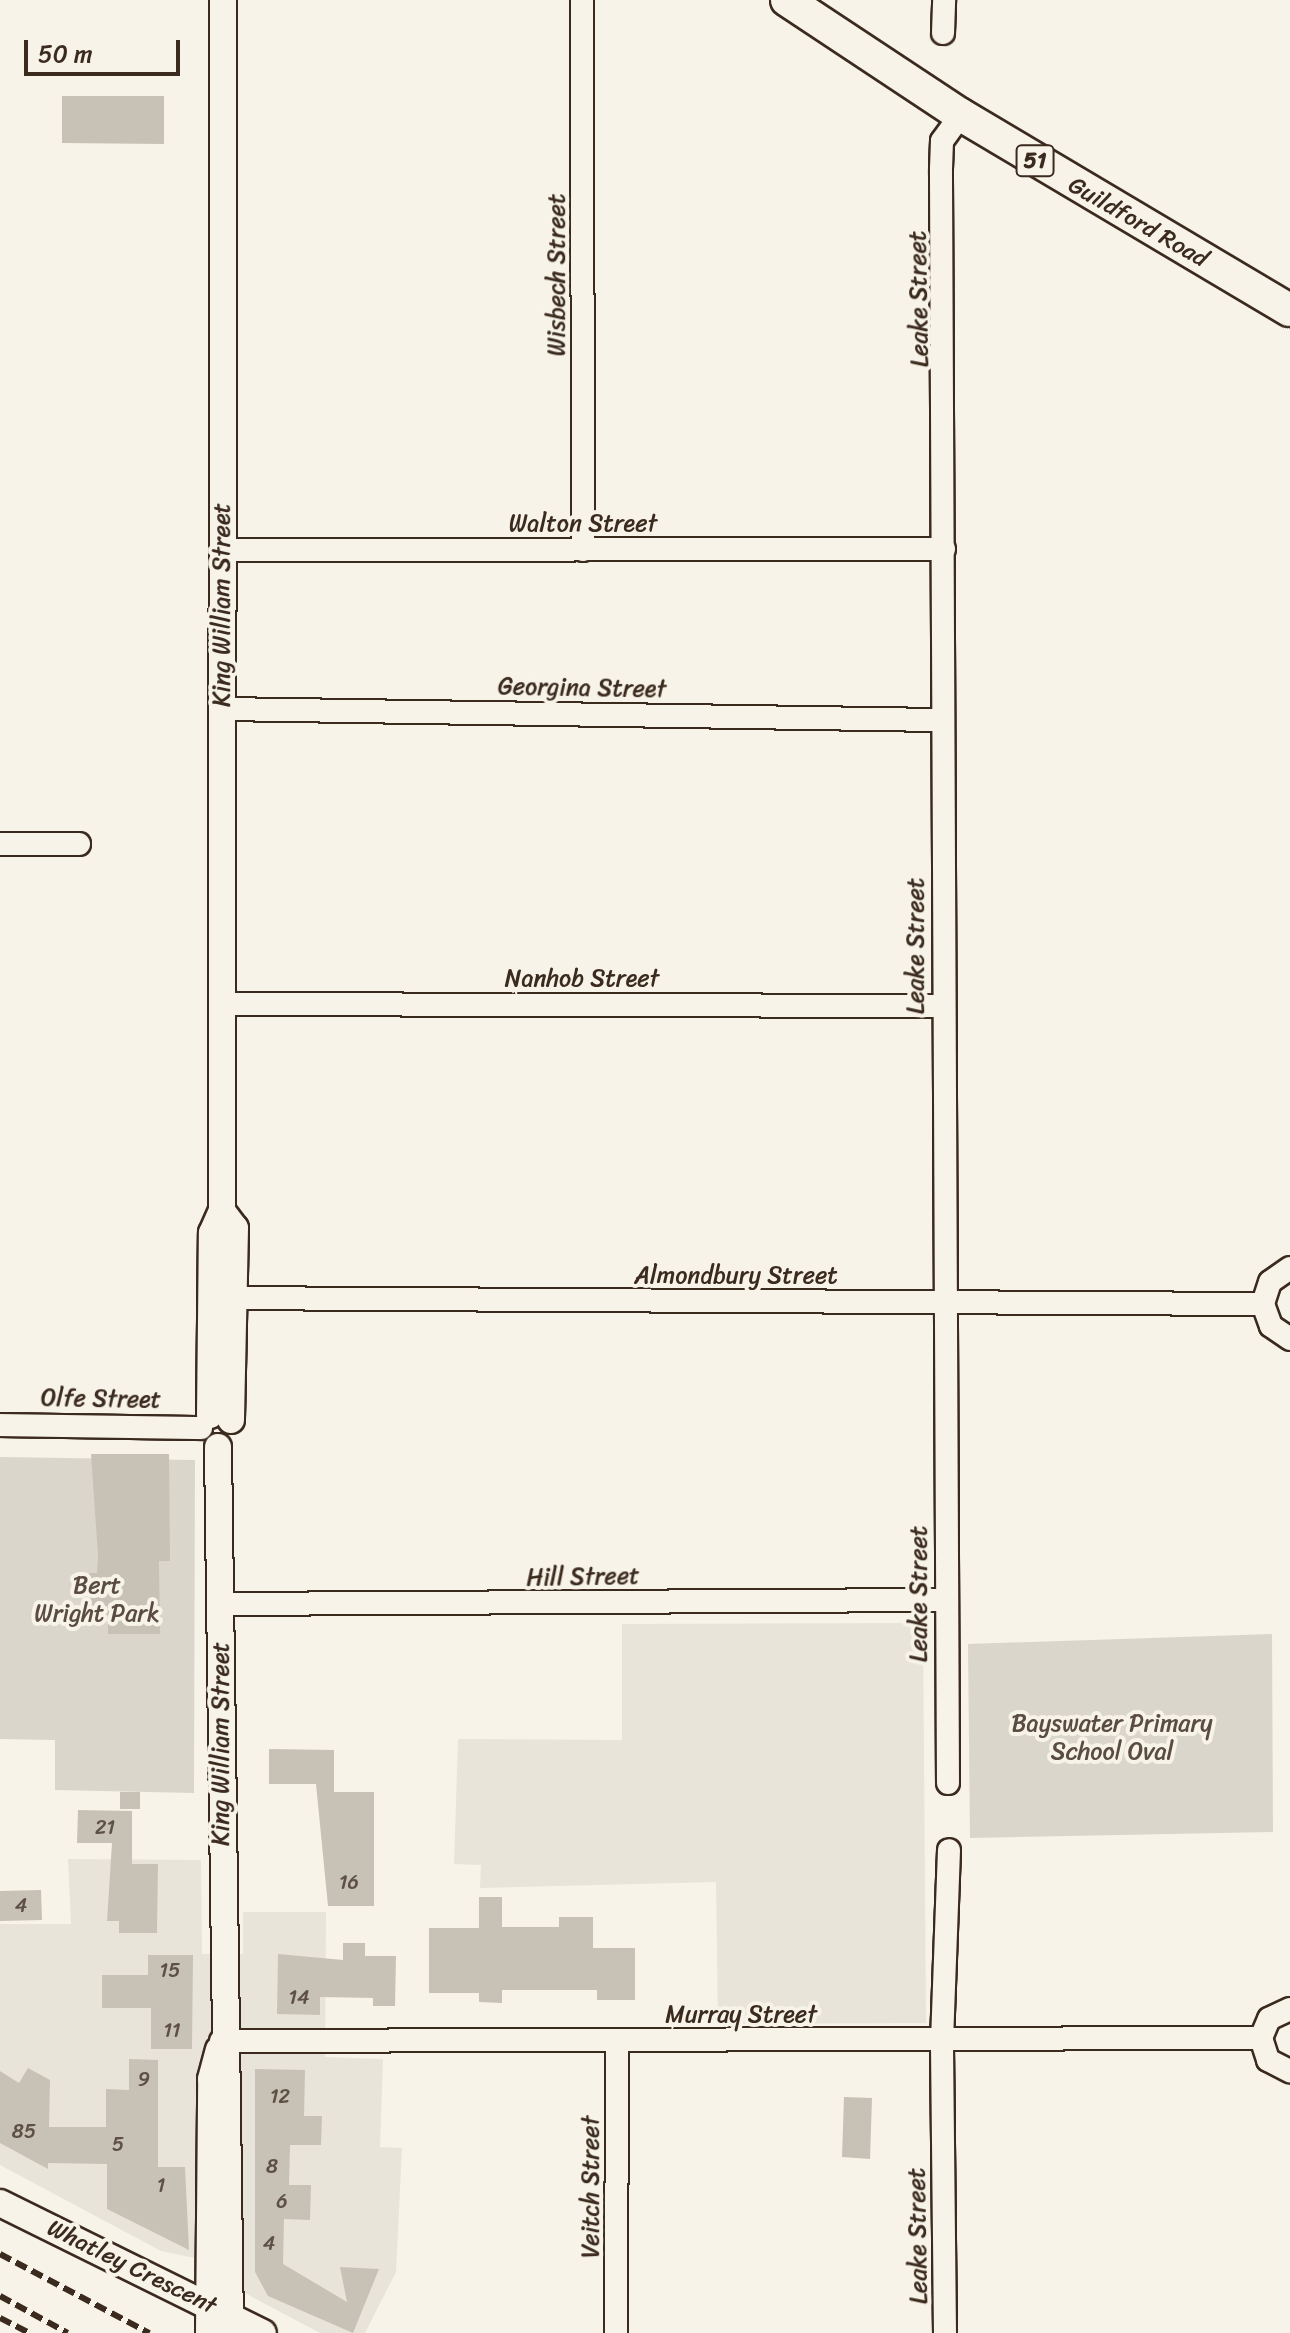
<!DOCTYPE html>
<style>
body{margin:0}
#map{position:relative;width:1290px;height:2333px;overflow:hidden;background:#f7f3e8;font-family:Sriracha,sans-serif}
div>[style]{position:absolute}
.built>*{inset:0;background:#e9e4d9}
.green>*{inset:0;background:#dbd6cb}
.building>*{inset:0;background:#c8c1b6}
.roads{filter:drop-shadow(2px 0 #3b2a1e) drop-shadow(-2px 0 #3b2a1e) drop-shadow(0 2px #3b2a1e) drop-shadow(0 -2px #3b2a1e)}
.minor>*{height:22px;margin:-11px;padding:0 11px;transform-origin:11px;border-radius:11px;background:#f7f3e8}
.major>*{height:26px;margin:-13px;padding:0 13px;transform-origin:13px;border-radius:13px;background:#f7f3e8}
.highway>*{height:32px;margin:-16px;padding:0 16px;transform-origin:16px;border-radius:16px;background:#f7f3e8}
.rail>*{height:6px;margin-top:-3px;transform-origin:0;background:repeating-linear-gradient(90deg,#3b2a1e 0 12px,transparent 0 18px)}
span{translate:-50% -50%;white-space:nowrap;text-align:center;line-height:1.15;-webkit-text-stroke:8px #f7f3e8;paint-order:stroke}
.number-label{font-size:20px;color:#5e5044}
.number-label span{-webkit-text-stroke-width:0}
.shield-label span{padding:2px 6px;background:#f7f3e8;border:2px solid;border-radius:6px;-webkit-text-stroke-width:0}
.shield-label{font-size:22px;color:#3b2a1e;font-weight:700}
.street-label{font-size:24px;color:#3b2a1e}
.park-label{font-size:24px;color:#5b4c41}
.scale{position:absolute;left:24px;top:40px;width:156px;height:36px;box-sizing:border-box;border:4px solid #3b2a1e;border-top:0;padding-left:10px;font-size:24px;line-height:28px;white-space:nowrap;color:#3b2a1e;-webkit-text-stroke:6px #f7f3e8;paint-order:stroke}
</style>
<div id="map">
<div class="built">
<div style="clip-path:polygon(923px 1623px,926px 2023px,718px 2024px,716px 1882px,480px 1888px,481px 1865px,454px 1864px,458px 1739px,622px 1740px,622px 1624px)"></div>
<div style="clip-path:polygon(68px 1859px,201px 1860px,202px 1954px,243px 1954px,243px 1912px,326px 1912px,325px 2057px,383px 2059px,380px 2147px,402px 2148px,396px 2272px,365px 2333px,320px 2333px,241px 2291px,241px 2067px,198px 2069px,200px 2259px,161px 2251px,0 2165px,0 1924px,71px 1924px)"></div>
</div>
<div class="green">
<div style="clip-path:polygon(0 1457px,195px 1460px,194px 1793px,55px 1790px,55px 1740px,0 1739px)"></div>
<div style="clip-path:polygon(1272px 1634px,1273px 1832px,970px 1838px,968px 1644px)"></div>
</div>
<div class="building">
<div style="clip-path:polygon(62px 96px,164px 96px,164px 144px,62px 143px)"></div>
<div style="clip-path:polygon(91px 1454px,169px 1454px,170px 1561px,159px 1561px,160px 1634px,108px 1634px,108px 1615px,90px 1615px,89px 1573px,97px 1573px,98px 1555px)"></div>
<div style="clip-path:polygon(269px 1749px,334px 1750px,334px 1792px,374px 1792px,374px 1906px,328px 1906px,316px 1784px,269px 1784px)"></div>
<div style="clip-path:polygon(120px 1792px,140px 1792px,140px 1809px,120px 1809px)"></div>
<div style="clip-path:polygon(78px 1810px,132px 1811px,132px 1864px,158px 1864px,157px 1933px,119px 1933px,119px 1921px,107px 1921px,112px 1843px,77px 1843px)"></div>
<div style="clip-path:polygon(41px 1890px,42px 1920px,0 1921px,0 1891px)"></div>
<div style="clip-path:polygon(479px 1897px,502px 1897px,502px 1927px,559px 1927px,559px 1917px,593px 1917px,593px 1948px,635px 1948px,635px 2000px,597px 2000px,597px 1990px,502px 1990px,502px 2003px,479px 2002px,479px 1993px,429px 1993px,429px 1928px,479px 1928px)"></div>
<div style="clip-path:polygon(343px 1943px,365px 1943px,365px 1956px,396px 1956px,395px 2006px,373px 2006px,373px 1998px,320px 1997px,320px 2015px,277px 2014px,278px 1954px,343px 1960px)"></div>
<div style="clip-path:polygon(148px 1955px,193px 1955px,192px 2049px,151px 2049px,151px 2008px,102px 2008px,102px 1975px,148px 1975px)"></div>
<div style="clip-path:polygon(129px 2059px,158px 2060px,158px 2167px,185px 2167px,189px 2250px,107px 2209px,107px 2164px,48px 2163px,48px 2169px,0 2143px,0 2071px,19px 2083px,28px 2068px,50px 2080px,49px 2127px,106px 2127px,106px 2089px,129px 2090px)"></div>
<div style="clip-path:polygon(255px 2069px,305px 2070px,304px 2116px,322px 2116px,321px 2145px,290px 2145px,289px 2185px,311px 2185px,310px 2220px,284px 2219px,283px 2264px,347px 2302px,340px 2267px,379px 2269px,353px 2333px,268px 2296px,255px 2272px)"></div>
<div style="clip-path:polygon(844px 2097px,872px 2098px,870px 2159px,842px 2157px)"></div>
</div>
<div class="roads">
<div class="minor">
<div style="left:582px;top:0;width:550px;rotate:89.9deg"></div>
<div style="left:943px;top:33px;width:33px;rotate:-88deg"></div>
<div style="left:222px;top:550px;width:722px;rotate:-0.08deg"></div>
<div style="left:222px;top:709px;width:720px;rotate:0.88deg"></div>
<div style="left:0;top:844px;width:79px"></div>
<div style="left:222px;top:1004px;width:720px;rotate:0.16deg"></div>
<div style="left:1290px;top:1268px;width:24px;rotate:145deg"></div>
<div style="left:1270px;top:1282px;width:23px;rotate:108deg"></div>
<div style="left:1263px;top:1304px;width:23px;rotate:70deg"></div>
<div style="left:1271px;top:1326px;width:23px;rotate:34deg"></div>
<div style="left:216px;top:1298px;width:1047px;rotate:0.33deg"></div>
<div style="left:0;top:1425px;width:201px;rotate:0.9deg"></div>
<div style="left:222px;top:1604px;width:723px;rotate:-0.32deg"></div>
<div style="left:948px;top:1783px;width:1614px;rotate:-90.25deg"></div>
<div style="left:941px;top:169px;width:28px;rotate:-88deg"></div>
<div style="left:942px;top:141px;width:32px;rotate:-54deg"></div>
<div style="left:1290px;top:2009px;width:23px;rotate:155deg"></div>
<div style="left:1269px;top:2019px;width:21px;rotate:113deg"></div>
<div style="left:1261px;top:2038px;width:23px;rotate:72deg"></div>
<div style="left:1268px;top:2060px;width:25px;rotate:27deg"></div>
<div style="left:221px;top:2041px;width:1040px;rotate:-0.17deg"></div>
<div style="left:616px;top:2333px;width:292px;rotate:-89.8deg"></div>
<div style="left:945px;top:2333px;width:292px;rotate:-90.6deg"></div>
<div style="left:942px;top:2041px;width:191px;rotate:-87.9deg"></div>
</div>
<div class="major">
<div style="left:222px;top:1211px;width:21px;rotate:53deg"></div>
<div style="left:235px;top:1228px;width:192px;rotate:91.2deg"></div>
<div style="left:210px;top:1415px;width:182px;rotate:-89.4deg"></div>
<div style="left:212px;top:1233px;width:24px;rotate:-66deg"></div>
<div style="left:222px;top:1211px;width:1211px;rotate:-89.95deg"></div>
<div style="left:218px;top:1447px;width:886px;rotate:89.22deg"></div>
<div style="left:0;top:2203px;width:293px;rotate:26.3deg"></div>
<div style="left:209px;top:2333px;width:254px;rotate:-89.5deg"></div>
<div style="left:211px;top:2079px;width:30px;rotate:-75deg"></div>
</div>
<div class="highway">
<div style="left:787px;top:0;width:209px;rotate:33.5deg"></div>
<div style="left:961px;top:115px;width:382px;rotate:30.7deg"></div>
</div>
</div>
<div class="rail">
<div style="left:0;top:2254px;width:169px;rotate:27.9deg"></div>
<div style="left:0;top:2296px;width:77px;rotate:28.6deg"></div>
<div style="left:0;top:2318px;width:33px;rotate:27deg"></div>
</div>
<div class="number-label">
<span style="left:105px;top:1827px">21</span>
<span style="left:349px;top:1882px">16</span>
<span style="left:21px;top:1905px">4</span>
<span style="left:170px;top:1970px">15</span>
<span style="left:299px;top:1997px">14</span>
<span style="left:172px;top:2030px">11</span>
<span style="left:144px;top:2079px">9</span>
<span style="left:280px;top:2096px">12</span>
<span style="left:24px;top:2131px">85</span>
<span style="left:118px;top:2144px">5</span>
<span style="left:272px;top:2166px">8</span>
<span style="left:161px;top:2185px">1</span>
<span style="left:282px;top:2201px">6</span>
<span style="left:269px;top:2243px">4</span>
</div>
<div class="shield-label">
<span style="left:1035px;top:161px">51</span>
</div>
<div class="street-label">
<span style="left:1138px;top:222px;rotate:30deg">Guildford Road</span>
<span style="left:557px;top:275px;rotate:-90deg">Wisbech Street</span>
<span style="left:919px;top:299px;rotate:-91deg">Leake Street</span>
<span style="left:583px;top:524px">Walton Street</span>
<span style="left:222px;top:605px;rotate:-90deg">King William Street</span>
<span style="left:582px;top:688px;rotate:1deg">Georgina Street</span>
<span style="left:916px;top:946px;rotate:-90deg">Leake Street</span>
<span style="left:582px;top:979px">Nanhob Street</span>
<span style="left:736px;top:1276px">Almondbury Street</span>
<span style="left:101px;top:1399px;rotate:1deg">Olfe Street</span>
<span style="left:583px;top:1577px;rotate:-1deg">Hill Street</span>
<span style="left:919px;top:1594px;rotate:-90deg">Leake Street</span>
<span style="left:221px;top:1744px;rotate:-90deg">King William Street</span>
<span style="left:741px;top:2015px">Murray Street</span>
<span style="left:591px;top:2187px;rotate:-90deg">Veitch Street</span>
<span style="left:918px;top:2236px;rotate:-91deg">Leake Street</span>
<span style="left:132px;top:2267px;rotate:26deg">Whatley Crescent</span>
</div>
<div class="park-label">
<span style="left:97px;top:1600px">Bert<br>Wright Park</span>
<span style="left:1112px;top:1738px">Bayswater Primary<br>School Oval</span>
</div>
<div class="scale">50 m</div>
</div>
